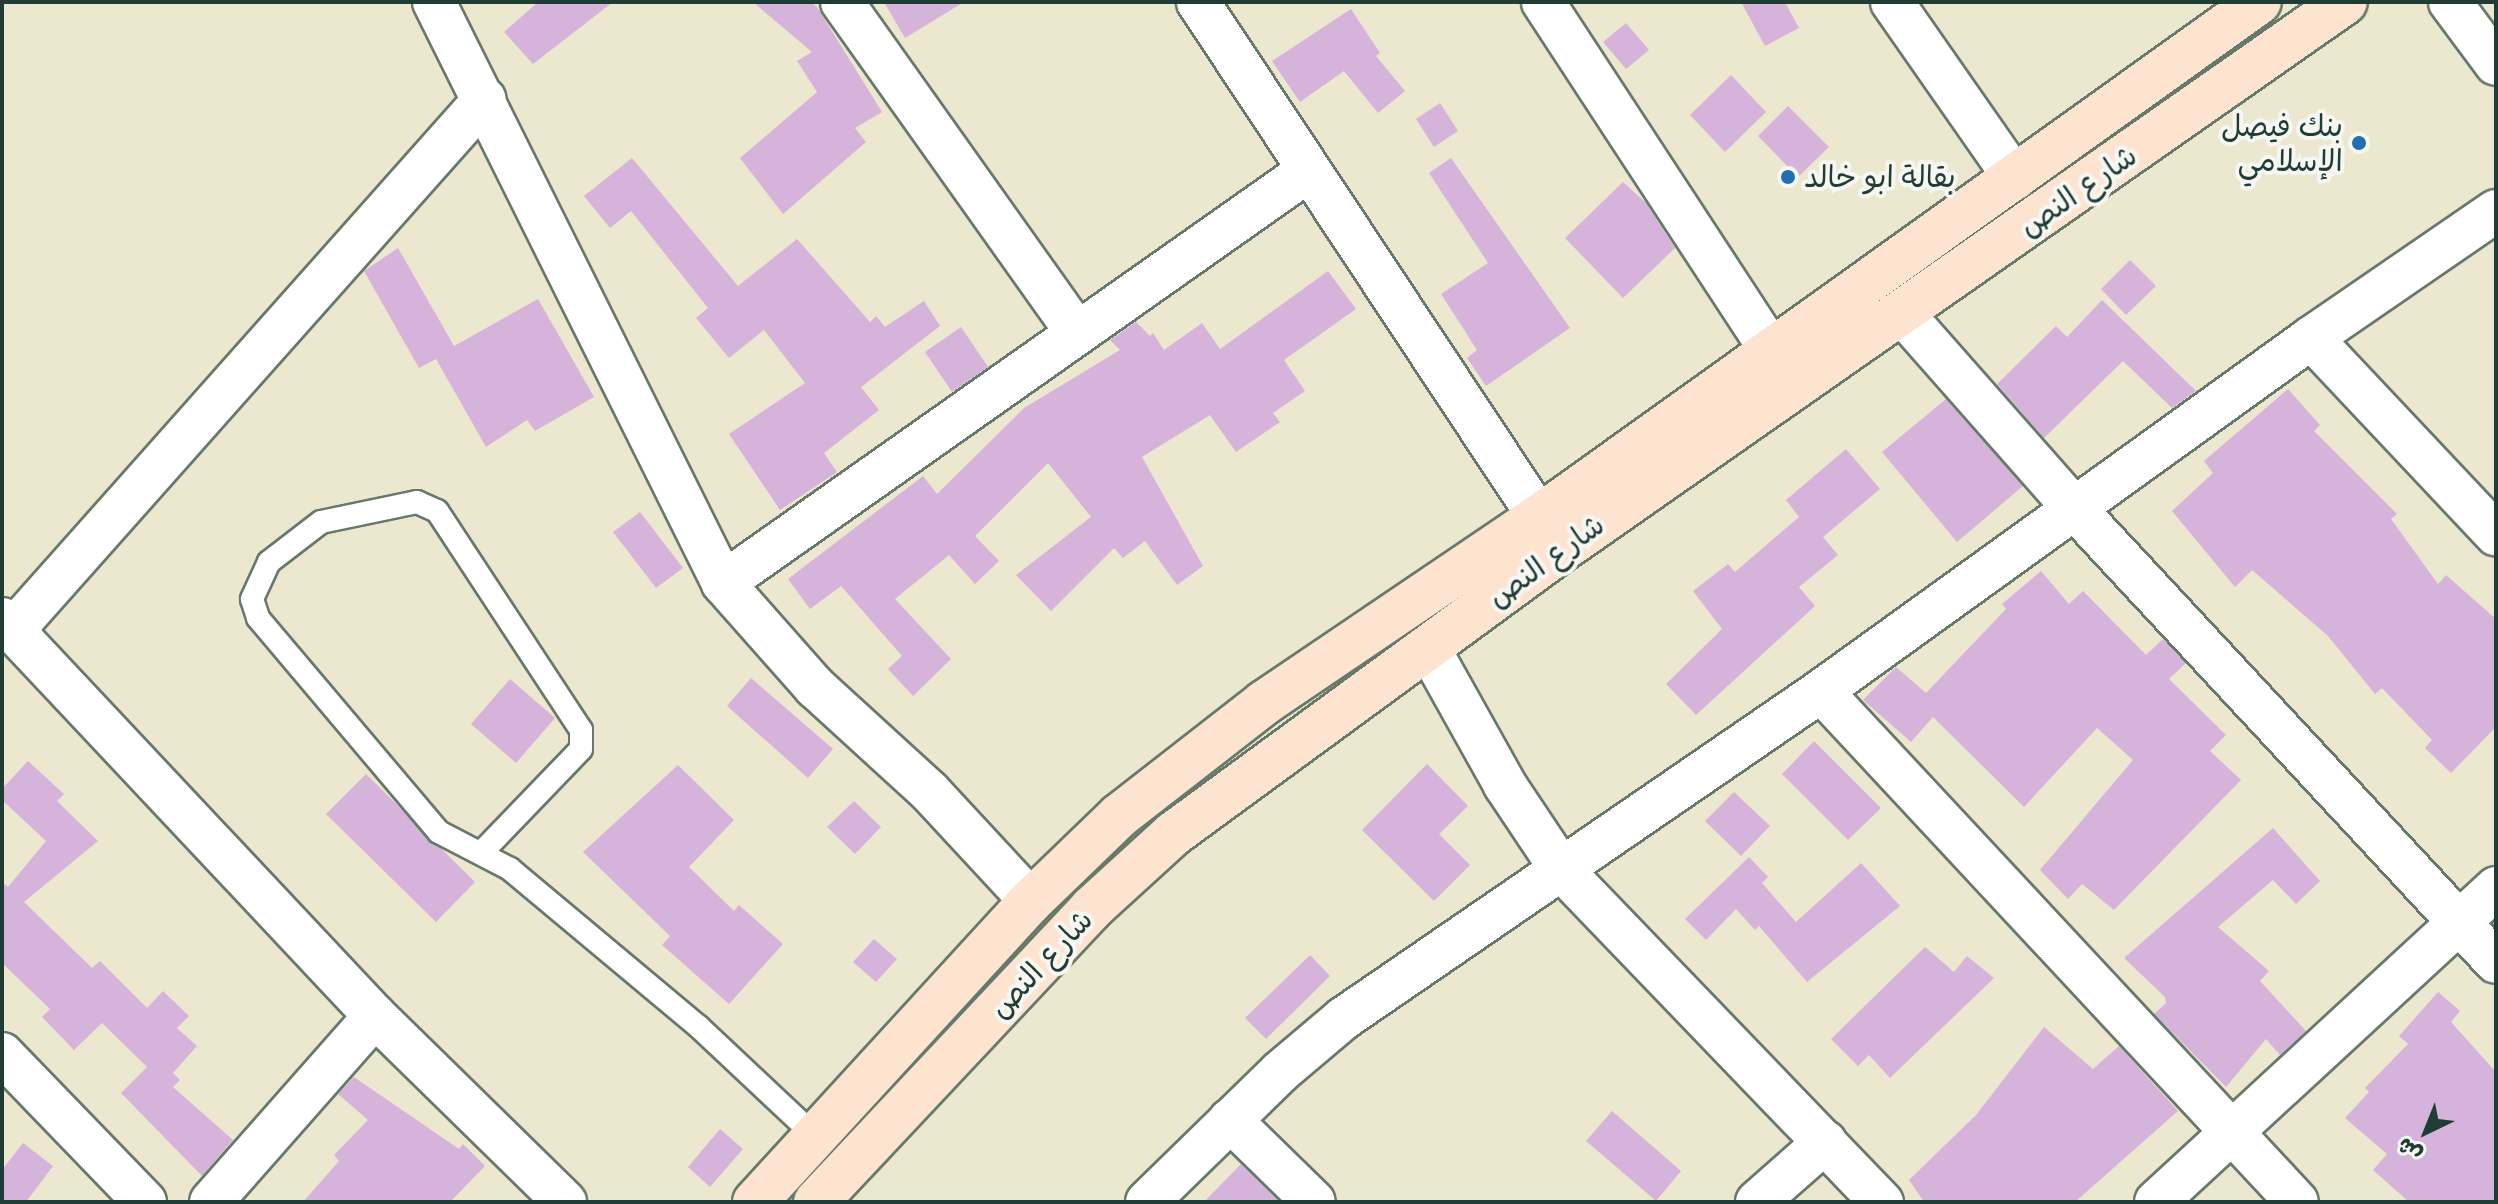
<!DOCTYPE html>
<meta charset="utf-8">
<style>
body{margin:0}
#map{position:relative;width:2498px;height:1204px;overflow:hidden;background:#ece8d0;font-family:Sriracha,"Playpen Sans Arabic",sans-serif}
div>[style]{position:absolute}
.building>*{inset:0;background:#d6b3da}
.roads{filter:drop-shadow(2px 0 #67796b) drop-shadow(-2px 0 #67796b) drop-shadow(0 2px #67796b) drop-shadow(0 -2px #67796b)}
.lane>*{height:22px;margin:-11px;padding:0 11px;transform-origin:11px;border-radius:11px;background:#fff}
.street>*{height:42px;margin:-21px;padding:0 21px;transform-origin:21px;border-radius:21px;background:#fff}
.secondary>*{height:44px;margin:-22px;padding:0 22px;transform-origin:22px;border-radius:22px;background:#fde4d1}
.dots>*{width:22px;height:22px;translate:-50% -50%;box-sizing:border-box;border:4px solid #f6f6f2;border-radius:50%}
span{translate:-50% -50%;white-space:nowrap;text-align:center;line-height:1.15;-webkit-text-stroke:8px #f6f6f2;paint-order:stroke}
.poi-label{font-size:30px;color:#1f3d34}
.right{translate:-100% -50%;text-align:right}
.left{translate:0 -50%;text-align:left}
.street-label{font-size:30px;color:#1f3d34}
.frame{position:absolute;inset:0;border:4px solid #1f3d34;pointer-events:none}
.north{position:absolute;left:2386px;top:1092px;width:80px;height:80px;-webkit-text-stroke:6px #f6f6f2;paint-order:stroke;rotate:223deg;font-size:22px;font-weight:700;line-height:32px;text-align:center;color:#1f3d34}
.north::after{content:'';display:block;margin:auto;width:28px;height:36px;background:#1f3d34;clip-path:polygon(50% 0,100% 100%,50% 72%,0 100%)}
</style>
<div id="map">
<div class="building">
<div style="clip-path:polygon(538px 2px,613px 2px,533px 64px,504px 32px)"></div>
<div style="clip-path:polygon(753px 2px,811px 2px,817px 7px,882px 112px,855px 128px,866px 142px,783px 214px,740px 158px,817px 92px,797px 61px,812px 52px)"></div>
<div style="clip-path:polygon(884px 2px,964px 2px,905px 38px)"></div>
<div style="clip-path:polygon(1741px 2px,1785px 2px,1799px 28px,1765px 46px)"></div>
<div style="clip-path:polygon(1351px 9px,1380px 53px,1376px 56px,1405px 91px,1378px 113px,1344px 71px,1300px 102px,1272px 61px)"></div>
<div style="clip-path:polygon(1626px 23px,1649px 50px,1626px 69px,1603px 42px)"></div>
<div style="clip-path:polygon(1731px 75px,1766px 112px,1725px 152px,1690px 115px)"></div>
<div style="clip-path:polygon(1440px 103px,1458px 131px,1434px 147px,1416px 119px)"></div>
<div style="clip-path:polygon(1788px 106px,1829px 147px,1798px 177px,1758px 136px)"></div>
<div style="clip-path:polygon(632px 158px,738px 286px,797px 239px,870px 322px,876px 316px,885px 327px,924px 301px,940px 326px,861px 387px,879px 410px,824px 453px,837px 472px,780px 510px,729px 434px,805px 383px,764px 330px,729px 358px,696px 318px,708px 308px,631px 211px,610px 228px,584px 196px)"></div>
<div style="clip-path:polygon(1451px 158px,1570px 328px,1486px 386px,1467px 358px,1477px 350px,1441px 294px,1488px 263px,1429px 173px)"></div>
<div style="clip-path:polygon(1623px 182px,1646px 203px,1675px 248px,1623px 298px,1565px 238px)"></div>
<div style="clip-path:polygon(398px 248px,454px 346px,538px 299px,594px 397px,535px 431px,527px 420px,486px 447px,436px 359px,419px 368px,364px 271px)"></div>
<div style="clip-path:polygon(2130px 260px,2156px 286px,2126px 315px,2101px 289px)"></div>
<div style="clip-path:polygon(1328px 271px,1356px 309px,1284px 360px,1305px 391px,1273px 413px,1280px 422px,1236px 452px,1210px 415px,1142px 457px,1203px 566px,1177px 585px,1145px 541px,1123px 558px,1114px 548px,1051px 611px,1016px 575px,1091px 517px,1048px 463px,975px 536px,999px 561px,975px 584px,949px 555px,895px 599px,951px 659px,913px 696px,888px 669px,902px 656px,841px 586px,810px 609px,788px 579px,923px 476px,937px 494px,1024px 408px,1120px 350px,1110px 340px,1136px 322px,1150px 336px,1153px 333px,1164px 350px,1202px 323px,1220px 349px)"></div>
<div style="clip-path:polygon(2102px 300px,2196px 391px,2172px 408px,2123px 361px,2044px 438px,1997px 384px,2056px 326px,2067px 337px)"></div>
<div style="clip-path:polygon(961px 327px,988px 367px,952px 392px,925px 352px)"></div>
<div style="clip-path:polygon(2288px 389px,2320px 425px,2314px 431px,2397px 514px,2391px 519px,2438px 584px,2446px 575px,2496px 619px,2496px 727px,2451px 773px,2425px 748px,2432px 740px,2382px 688px,2375px 694px,2328px 636px,2252px 570px,2235px 587px,2172px 511px,2213px 473px,2204px 461px)"></div>
<div style="clip-path:polygon(1946px 399px,2023px 486px,1957px 542px,1882px 452px)"></div>
<div style="clip-path:polygon(1846px 449px,1880px 489px,1823px 537px,1838px 555px,1799px 587px,1815px 606px,1696px 715px,1666px 684px,1722px 629px,1693px 591px,1728px 564px,1735px 572px,1799px 517px,1786px 500px)"></div>
<div style="clip-path:polygon(640px 512px,683px 568px,656px 588px,613px 532px)"></div>
<div style="clip-path:polygon(2041px 571px,2069px 604px,2083px 591px,2146px 655px,2163px 639px,2186px 663px,2169px 679px,2226px 735px,2210px 751px,2241px 780px,2114px 910px,2082px 884px,2068px 899px,2040px 870px,2133px 760px,2097px 728px,2024px 807px,1933px 717px,1911px 742px,1863px 700px,1896px 667px,1926px 693px,2006px 609px,2002px 604px)"></div>
<div style="clip-path:polygon(751px 678px,833px 749px,808px 778px,727px 706px)"></div>
<div style="clip-path:polygon(510px 679px,555px 718px,516px 763px,471px 724px)"></div>
<div style="clip-path:polygon(1814px 741px,1881px 808px,1848px 840px,1782px 774px)"></div>
<div style="clip-path:polygon(28px 761px,64px 794px,57px 801px,98px 841px,24px 902px,92px 968px,100px 961px,147px 1008px,163px 991px,189px 1016px,177px 1028px,197px 1046px,173px 1073px,180px 1080px,173px 1087px,233px 1140px,202px 1176px,121px 1093px,147px 1067px,102px 1023px,74px 1050px,42px 1017px,50px 1009px,2px 963px,2px 882px,8px 887px,46px 841px,2px 800px,2px 789px)"></div>
<div style="clip-path:polygon(1427px 764px,1468px 806px,1439px 834px,1470px 865px,1434px 901px,1362px 830px)"></div>
<div style="clip-path:polygon(678px 765px,734px 820px,689px 867px,734px 911px,739px 905px,783px 944px,729px 1004px,662px 945px,670px 936px,583px 852px)"></div>
<div style="clip-path:polygon(366px 774px,475px 882px,436px 922px,326px 814px)"></div>
<div style="clip-path:polygon(1734px 792px,1770px 826px,1741px 856px,1705px 821px)"></div>
<div style="clip-path:polygon(854px 801px,881px 827px,855px 854px,827px 827px)"></div>
<div style="clip-path:polygon(2273px 828px,2320px 881px,2296px 904px,2273px 880px,2218px 927px,2269px 971px,2260px 981px,2306px 1031px,2280px 1055px,2266px 1039px,2226px 1087px,2154px 1014px,2166px 1003px,2165px 997px,2124px 958px)"></div>
<div style="clip-path:polygon(1749px 857px,1768px 877px,1762px 883px,1796px 922px,1861px 863px,1900px 906px,1807px 982px,1759px 926px,1755px 930px,1736px 909px,1706px 940px,1685px 919px)"></div>
<div style="clip-path:polygon(874px 939px,897px 959px,876px 982px,853px 962px)"></div>
<div style="clip-path:polygon(1925px 947px,1954px 972px,1967px 956px,1994px 978px,1890px 1078px,1869px 1055px,1858px 1066px,1831px 1039px)"></div>
<div style="clip-path:polygon(1310px 955px,1330px 976px,1266px 1039px,1245px 1018px)"></div>
<div style="clip-path:polygon(2438px 992px,2460px 1011px,2451px 1022px,2496px 1072px,2496px 1202px,2409px 1202px,2373px 1170px,2387px 1154px,2345px 1118px,2369px 1092px,2365px 1088px,2408px 1044px,2399px 1036px)"></div>
<div style="clip-path:polygon(2044px 1027px,2093px 1069px,2119px 1046px,2178px 1111px,2075px 1202px,1924px 1202px,1909px 1180px,1976px 1115px)"></div>
<div style="clip-path:polygon(354px 1077px,459px 1149px,463px 1144px,485px 1166px,450px 1202px,303px 1202px,339px 1161px,334px 1155px,368px 1120px,338px 1094px)"></div>
<div style="clip-path:polygon(1612px 1111px,1681px 1171px,1656px 1201px,1586px 1141px)"></div>
<div style="clip-path:polygon(720px 1129px,743px 1149px,710px 1187px,688px 1167px)"></div>
<div style="clip-path:polygon(23px 1143px,53px 1166px,26px 1202px,2px 1202px,2px 1170px)"></div>
<div style="clip-path:polygon(1241px 1164px,1280px 1202px,1204px 1202px)"></div>
</div>
<div class="roads">
<div class="lane">
<div style="left:483px;top:851px;width:141px;rotate:-46.1deg"></div>
<div style="left:581px;top:749px;width:19px;rotate:-90deg"></div>
<div style="left:581px;top:730px;width:262px;rotate:-123.3deg"></div>
<div style="left:437px;top:511px;width:22px;rotate:-156deg"></div>
<div style="left:417px;top:502px;width:98px;rotate:168.2deg"></div>
<div style="left:321px;top:522px;width:66px;rotate:142.4deg"></div>
<div style="left:269px;top:562px;width:41px;rotate:114.7deg"></div>
<div style="left:252px;top:599px;width:20px;rotate:72deg"></div>
<div style="left:258px;top:618px;width:280px;rotate:49.8deg"></div>
<div style="left:439px;top:832px;width:80px;rotate:27.5deg"></div>
<div style="left:510px;top:869px;width:246px;rotate:39.9deg"></div>
<div style="left:699px;top:1027px;width:158px;rotate:43.2deg"></div>
</div>
<div class="street">
<div style="left:434px;top:2px;width:649px;rotate:63.55deg"></div>
<div style="left:723px;top:583px;width:139px;rotate:48.5deg"></div>
<div style="left:815px;top:687px;width:154px;rotate:42.4deg"></div>
<div style="left:929px;top:791px;width:150px;rotate:47.2deg"></div>
<div style="left:842px;top:2px;width:406px;rotate:54.6deg"></div>
<div style="left:1198px;top:2px;width:618px;rotate:56.49deg"></div>
<div style="left:1543px;top:2px;width:418px;rotate:56.8deg"></div>
<div style="left:1892px;top:2px;width:215px;rotate:55.1deg"></div>
<div style="left:2450px;top:2px;width:77px;rotate:53.4deg"></div>
<div style="left:1902px;top:313px;width:261px;rotate:48.6deg"></div>
<div style="left:2075px;top:509px;width:618px;rotate:47.1deg"></div>
<div style="left:2311px;top:338px;width:224px;rotate:-34.5deg"></div>
<div style="left:723px;top:583px;width:716px;rotate:-35.16deg"></div>
<div style="left:2px;top:619px;width:545px;rotate:46.79deg"></div>
<div style="left:375px;top:1016px;width:266px;rotate:44.4deg"></div>
<div style="left:13px;top:630px;width:710px;rotate:-48.37deg"></div>
<div style="left:1428px;top:647px;width:158px;rotate:60.8deg"></div>
<div style="left:1505px;top:785px;width:101px;rotate:56.3deg"></div>
<div style="left:1561px;top:869px;width:463px;rotate:46.1deg"></div>
<div style="left:1821px;top:691px;width:698px;rotate:47.03deg"></div>
<div style="left:2px;top:1054px;width:206px;rotate:46deg"></div>
<div style="left:1230px;top:1120px;width:117px;rotate:44.3deg"></div>
<div style="left:211px;top:1202px;width:248px;rotate:-48.6deg"></div>
<div style="left:1147px;top:1202px;width:186px;rotate:-44.3deg"></div>
<div style="left:1280px;top:1072px;width:84px;rotate:-40.2deg"></div>
<div style="left:1344px;top:1018px;width:578px;rotate:-34.43deg"></div>
<div style="left:1821px;top:691px;width:604px;rotate:-35.77deg"></div>
<div style="left:2311px;top:338px;width:270px;rotate:46.7deg"></div>
<div style="left:1757px;top:1202px;width:91px;rotate:-41.4deg"></div>
<div style="left:2156px;top:1202px;width:463px;rotate:-42.7deg"></div>
</div>
<div class="secondary">
<div style="left:755px;top:1202px;width:408px;rotate:-47.5deg"></div>
<div style="left:1031px;top:901px;width:122px;rotate:-44deg"></div>
<div style="left:1119px;top:816px;width:184px;rotate:-37.9deg"></div>
<div style="left:1264px;top:703px;width:332px;rotate:-34.1deg"></div>
<div style="left:1539px;top:517px;width:885px;rotate:-35.58deg"></div>
<div style="left:816px;top:1202px;width:403px;rotate:-46.8deg"></div>
<div style="left:1092px;top:908px;width:110px;rotate:-42.4deg"></div>
<div style="left:1173px;top:834px;width:493px;rotate:-36.2deg"></div>
<div style="left:1571px;top:543px;width:944px;rotate:-34.95deg"></div>
</div>
</div>
<div class="dots">
<div style="left:2359px;top:143px;background:#1f6fb2"></div>
<div style="left:1788px;top:177px;background:#1f6fb2"></div>
</div>
<div class="poi-label">
<span class="right" style="left:2343px;top:143px">بنك فيصل<br>الإسلامي</span>
<span class="left" style="left:1804px;top:177px">بقالة ابو خالد</span>
</div>
<div class="street-label">
<span style="left:2078px;top:191px;rotate:-35deg">شارع النص</span>
<span style="left:1546px;top:561px;rotate:-36deg">شارع النص</span>
<span style="left:1041px;top:964px;rotate:-47deg">شارع النص</span>
</div>
<div class="frame"></div>
<div class="north">ش</div>
</div>
